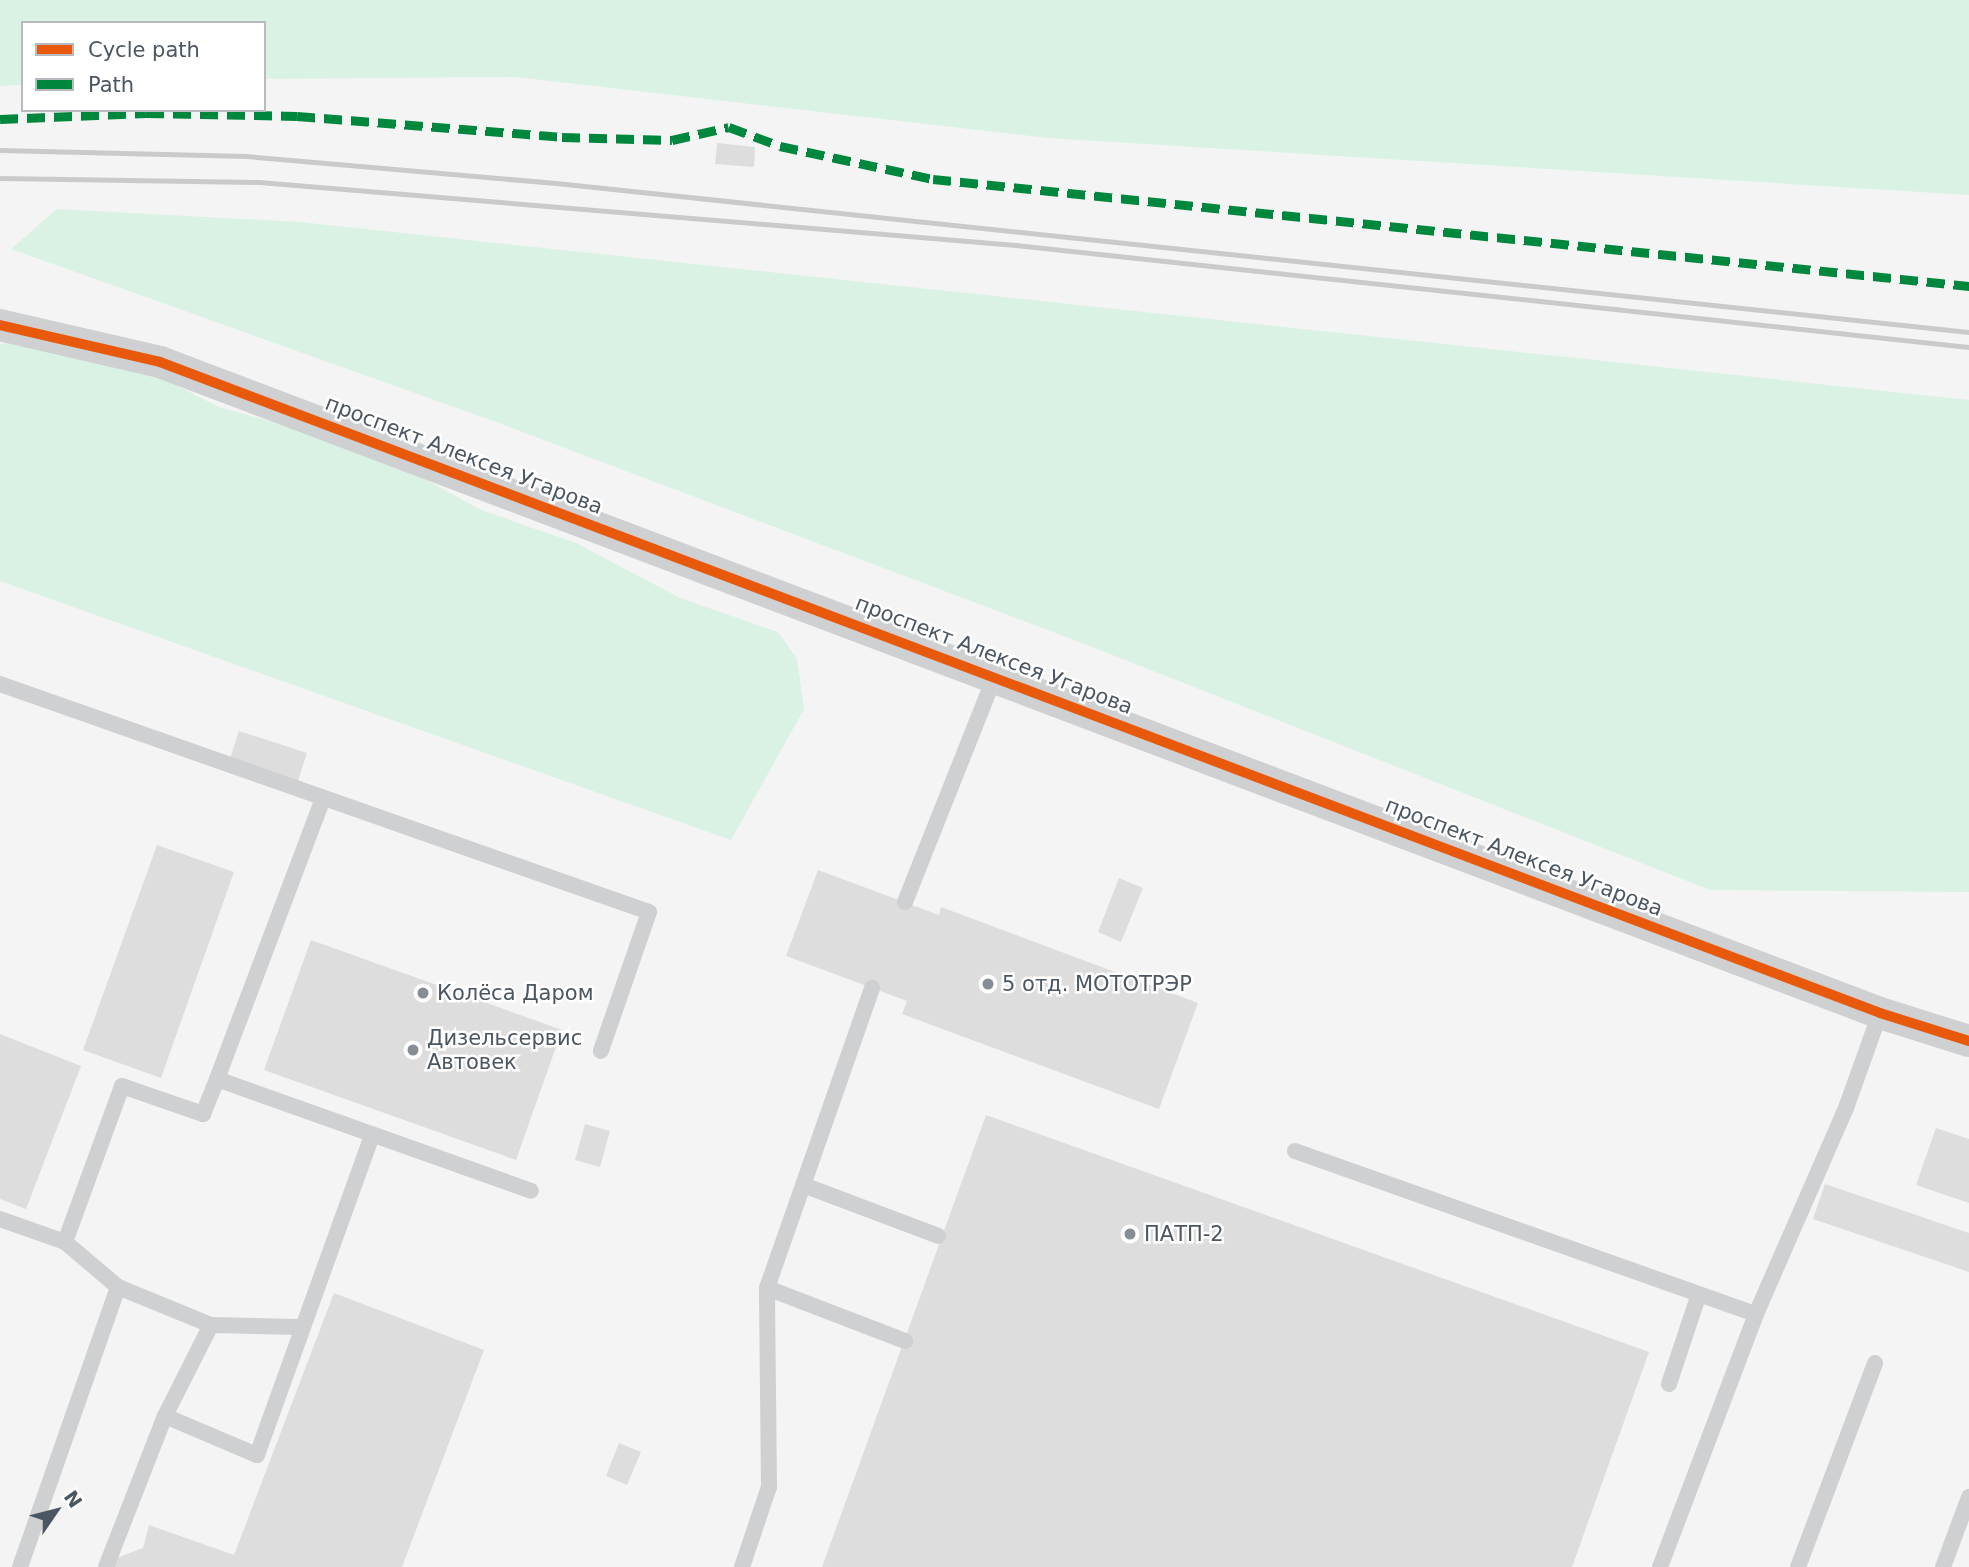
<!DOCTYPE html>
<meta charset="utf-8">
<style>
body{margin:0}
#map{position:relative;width:1969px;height:1567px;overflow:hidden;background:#f4f4f4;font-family:"DejaVu Sans",sans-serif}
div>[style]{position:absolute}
.green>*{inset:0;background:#d9f2e3}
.building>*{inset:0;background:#ddddde}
.service>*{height:16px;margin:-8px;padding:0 8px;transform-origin:8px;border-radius:8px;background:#ced0d2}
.minor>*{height:32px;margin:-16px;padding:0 16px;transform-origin:16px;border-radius:16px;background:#ced0d2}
.rail>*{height:5px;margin:-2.5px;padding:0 2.5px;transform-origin:2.5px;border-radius:2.5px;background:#c9cacc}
.quiet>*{height:9px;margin-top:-4.5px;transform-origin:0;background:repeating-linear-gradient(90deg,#00873e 0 18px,transparent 0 27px)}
.cycleway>*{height:10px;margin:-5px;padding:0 5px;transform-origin:5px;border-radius:5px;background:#e8590c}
.dots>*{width:19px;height:19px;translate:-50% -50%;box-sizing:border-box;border:4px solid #fff;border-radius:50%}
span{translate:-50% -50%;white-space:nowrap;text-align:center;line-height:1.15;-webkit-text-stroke:5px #fff;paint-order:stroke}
.street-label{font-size:21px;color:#4a5661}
.poi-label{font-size:21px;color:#4a5661}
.left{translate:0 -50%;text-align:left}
.legend{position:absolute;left:21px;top:21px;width:245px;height:91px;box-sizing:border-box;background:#fff;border:2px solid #b7bbc0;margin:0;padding:9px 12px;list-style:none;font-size:21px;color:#4a5661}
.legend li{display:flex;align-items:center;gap:14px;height:35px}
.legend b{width:35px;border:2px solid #b7bbc0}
.north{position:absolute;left:21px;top:1476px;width:70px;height:70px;-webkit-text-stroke:5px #fff;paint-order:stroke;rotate:55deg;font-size:19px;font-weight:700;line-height:28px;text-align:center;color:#4a5661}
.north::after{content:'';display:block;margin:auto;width:24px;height:32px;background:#4a5661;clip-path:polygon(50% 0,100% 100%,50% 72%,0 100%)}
</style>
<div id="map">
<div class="green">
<div style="clip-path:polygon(0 0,1969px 0,1969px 195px,1048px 138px,516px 77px,264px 79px,264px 23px,23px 23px,23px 85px,0 86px)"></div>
<div style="clip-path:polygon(57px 209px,300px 222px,1969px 400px,1969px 892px,1710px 890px,1082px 643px,499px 423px,11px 249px)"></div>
<div style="clip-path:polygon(24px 341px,101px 347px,219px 407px,372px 450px,481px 510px,576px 543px,680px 598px,778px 632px,797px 659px,804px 709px,731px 840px,0 581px,0 344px)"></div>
</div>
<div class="building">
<div style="clip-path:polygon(717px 143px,755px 147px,754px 167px,715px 164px)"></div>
<div style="clip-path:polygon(239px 731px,307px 753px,297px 784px,229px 762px)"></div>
<div style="clip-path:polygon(157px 845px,234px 872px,161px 1078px,83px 1050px)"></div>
<div style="clip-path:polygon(818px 870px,939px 915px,941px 907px,1198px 1003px,1159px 1109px,902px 1014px,907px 1001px,786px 956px)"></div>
<div style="clip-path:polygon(1119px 878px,1143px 888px,1121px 942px,1098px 932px)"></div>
<div style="clip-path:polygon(311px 940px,562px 1030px,516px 1160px,264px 1070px)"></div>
<div style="clip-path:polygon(0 1034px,81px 1066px,26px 1209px,0 1199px)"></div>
<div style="clip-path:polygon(986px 1115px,1649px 1352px,1572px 1567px,822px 1567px)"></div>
<div style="clip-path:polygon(585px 1124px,610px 1131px,600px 1167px,575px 1160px)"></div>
<div style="clip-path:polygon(1936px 1128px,1969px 1139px,1969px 1203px,1916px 1185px)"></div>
<div style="clip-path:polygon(1825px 1184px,1969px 1233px,1969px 1272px,1813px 1219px)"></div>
<div style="clip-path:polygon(334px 1293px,484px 1350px,402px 1567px,111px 1567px,114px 1559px,143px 1548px,149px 1525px,234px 1555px)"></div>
<div style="clip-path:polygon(619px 1443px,641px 1452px,627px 1485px,606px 1476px)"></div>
</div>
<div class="service">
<div style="left:0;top:684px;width:688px;rotate:19.36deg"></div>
<div style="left:649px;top:912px;width:147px;rotate:109.1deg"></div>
<div style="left:905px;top:902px;width:243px;rotate:-68.3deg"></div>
<div style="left:217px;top:1079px;width:299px;rotate:-69.3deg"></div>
<div style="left:1295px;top:1151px;width:489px;rotate:19.5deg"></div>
<div style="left:806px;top:1186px;width:141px;rotate:20.7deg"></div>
<div style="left:0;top:1219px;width:69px;rotate:19.5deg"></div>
<div style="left:65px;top:1242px;width:70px;rotate:40.3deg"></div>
<div style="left:118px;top:1287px;width:100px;rotate:22.2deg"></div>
<div style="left:211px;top:1325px;width:89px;rotate:1.3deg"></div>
<div style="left:65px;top:1242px;width:166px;rotate:-69.9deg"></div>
<div style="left:122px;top:1086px;width:86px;rotate:19.1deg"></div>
<div style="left:203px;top:1114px;width:38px;rotate:-68deg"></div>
<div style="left:217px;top:1079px;width:333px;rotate:19.6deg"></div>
<div style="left:767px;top:1288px;width:148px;rotate:21deg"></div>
<div style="left:1669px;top:1384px;width:92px;rotate:-71.6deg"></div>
<div style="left:165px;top:1416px;width:100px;rotate:23deg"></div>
<div style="left:257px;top:1455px;width:340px;rotate:-70.2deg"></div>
<div style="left:20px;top:1567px;width:297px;rotate:-70.7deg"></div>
<div style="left:106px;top:1567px;width:162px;rotate:-68.7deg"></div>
<div style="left:165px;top:1416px;width:102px;rotate:-63.2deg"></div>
<div style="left:742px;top:1567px;width:84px;rotate:-71.4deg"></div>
<div style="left:769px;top:1487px;width:199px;rotate:-90.6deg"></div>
<div style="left:767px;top:1288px;width:318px;rotate:-70.7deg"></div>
<div style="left:1660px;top:1567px;width:271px;rotate:-69.2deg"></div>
<div style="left:1756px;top:1314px;width:225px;rotate:-66.4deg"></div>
<div style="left:1846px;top:1108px;width:101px;rotate:-70.3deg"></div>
<div style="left:1798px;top:1567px;width:218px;rotate:-69.3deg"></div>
<div style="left:1943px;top:1567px;width:75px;rotate:-69.6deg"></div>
</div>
<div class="minor">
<div style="left:0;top:325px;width:164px;rotate:13deg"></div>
<div style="left:160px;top:362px;width:1839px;rotate:20.73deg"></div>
<div style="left:1880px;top:1013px;width:93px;rotate:17.5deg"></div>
</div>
<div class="rail">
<div style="left:0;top:150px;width:246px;rotate:1.4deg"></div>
<div style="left:246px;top:156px;width:311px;rotate:5deg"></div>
<div style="left:556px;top:183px;width:1421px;rotate:6.02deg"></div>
<div style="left:0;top:178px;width:259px;rotate:0.9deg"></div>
<div style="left:259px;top:182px;width:759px;rotate:4.76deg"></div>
<div style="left:1015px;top:245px;width:959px;rotate:6.1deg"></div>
</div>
<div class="quiet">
<div style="left:0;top:119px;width:146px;rotate:-2.4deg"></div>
<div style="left:146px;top:113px;width:151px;rotate:1.1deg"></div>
<div style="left:297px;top:116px;width:266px;rotate:4.5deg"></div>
<div style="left:562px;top:137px;width:110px;rotate:1.6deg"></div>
<div style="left:672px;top:140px;width:58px;rotate:-12.8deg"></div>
<div style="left:729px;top:127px;width:54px;rotate:20.4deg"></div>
<div style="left:780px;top:146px;width:157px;rotate:12.2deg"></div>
<div style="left:933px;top:179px;width:1042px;rotate:5.9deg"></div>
</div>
<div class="cycleway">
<div style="left:0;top:325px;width:164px;rotate:13deg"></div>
<div style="left:160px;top:362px;width:1839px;rotate:20.73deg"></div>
<div style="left:1880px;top:1013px;width:93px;rotate:17.5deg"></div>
</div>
<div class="dots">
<div style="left:988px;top:984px;background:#868d94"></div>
<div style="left:423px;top:993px;background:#868d94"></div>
<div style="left:413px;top:1050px;background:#868d94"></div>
<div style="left:1130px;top:1234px;background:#868d94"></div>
</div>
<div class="street-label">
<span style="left:464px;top:455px;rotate:21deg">проспект Алексея Угарова</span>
<span style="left:994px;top:655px;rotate:21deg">проспект Алексея Угарова</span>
<span style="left:1524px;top:857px;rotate:21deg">проспект Алексея Угарова</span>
</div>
<div class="poi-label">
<span class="left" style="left:1002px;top:984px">5 отд. МОТОТРЭР</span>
<span class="left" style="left:437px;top:993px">Колёса Даром</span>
<span class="left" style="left:427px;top:1050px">Дизельсервис<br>Автовек</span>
<span class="left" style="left:1144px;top:1234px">ПАТП-2</span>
</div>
<ul class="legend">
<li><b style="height:9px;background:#e8590c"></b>Cycle path</li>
<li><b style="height:9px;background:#00873e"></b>Path</li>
</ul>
<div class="north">N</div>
</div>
